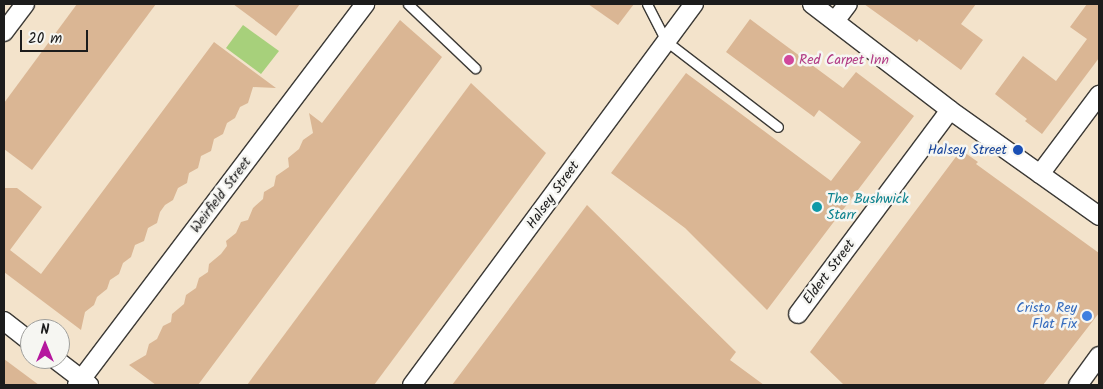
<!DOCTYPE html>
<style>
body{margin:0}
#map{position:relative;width:1103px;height:389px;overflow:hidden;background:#f3e3cb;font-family:Kalam,sans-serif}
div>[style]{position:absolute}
.green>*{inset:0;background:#a7d07b}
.building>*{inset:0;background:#dab694}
.roads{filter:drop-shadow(1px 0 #3c3a36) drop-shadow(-1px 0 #3c3a36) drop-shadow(0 1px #3c3a36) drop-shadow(0 -1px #3c3a36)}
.service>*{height:9px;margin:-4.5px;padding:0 4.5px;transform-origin:4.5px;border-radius:4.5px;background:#fff}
.minor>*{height:18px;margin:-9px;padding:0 9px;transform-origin:9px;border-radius:9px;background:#fff}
.dots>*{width:14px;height:14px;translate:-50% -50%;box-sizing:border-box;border:2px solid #f6f6f2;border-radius:50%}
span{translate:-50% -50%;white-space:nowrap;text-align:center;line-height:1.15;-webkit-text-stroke:5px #f6f6f2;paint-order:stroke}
.hotel-label{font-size:14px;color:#b23c85}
.left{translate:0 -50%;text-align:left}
.transit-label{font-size:14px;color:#164399}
.right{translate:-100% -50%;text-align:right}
.street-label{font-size:14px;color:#1c1c1c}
.culture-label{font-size:14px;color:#0d838f}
.shop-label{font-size:14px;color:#366cbe}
.frame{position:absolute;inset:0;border:5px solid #1c1c1c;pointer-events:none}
.north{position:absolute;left:20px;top:319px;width:50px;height:50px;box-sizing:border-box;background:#f6f6f2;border:1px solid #9f9f9c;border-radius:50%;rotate:0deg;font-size:14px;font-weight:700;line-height:20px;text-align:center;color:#1c1c1c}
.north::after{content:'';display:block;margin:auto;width:18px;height:22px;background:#b5179e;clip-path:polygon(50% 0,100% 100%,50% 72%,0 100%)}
.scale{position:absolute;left:20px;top:30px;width:68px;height:22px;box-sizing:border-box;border:2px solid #1c1c1c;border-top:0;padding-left:6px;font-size:15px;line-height:18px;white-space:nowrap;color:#1c1c1c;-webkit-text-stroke:4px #f6f6f2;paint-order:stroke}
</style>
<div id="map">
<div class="green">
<div style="clip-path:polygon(243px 25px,279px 51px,261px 74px,226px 48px)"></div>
</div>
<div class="building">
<div style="clip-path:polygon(77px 4px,156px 4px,32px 170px,4px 149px,4px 103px)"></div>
<div style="clip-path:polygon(233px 4px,300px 4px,276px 36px)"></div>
<div style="clip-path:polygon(588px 4px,634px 4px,618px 25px)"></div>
<div style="clip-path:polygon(864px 4px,976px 4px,961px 24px,983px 40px,961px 70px,919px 39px,917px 42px)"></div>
<div style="clip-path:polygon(1087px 4px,1099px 4px,1099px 58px,1042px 134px,1025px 121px,1027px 119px,995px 94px,1023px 56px,1056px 81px,1087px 39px,1070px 27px)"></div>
<div style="clip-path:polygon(750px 19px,843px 88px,856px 72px,914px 116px,767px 310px,685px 228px,611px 173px,686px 73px,831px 181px,861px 142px,819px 110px,814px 117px,726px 52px)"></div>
<div style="clip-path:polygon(400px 20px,442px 57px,198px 385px,156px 385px,129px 365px,146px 355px,149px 344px,157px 339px,163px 326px,171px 322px,172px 314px,184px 304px,186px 295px,196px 288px,199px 278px,208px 272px,209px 264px,221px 254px,227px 246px,226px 241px,236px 233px,241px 222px,248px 220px,253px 208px,263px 199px,264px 192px,274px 186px,276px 176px,289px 167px,288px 158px,299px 149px,303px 140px,313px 133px,309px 113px,322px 123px)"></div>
<div style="clip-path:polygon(214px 42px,276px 88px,253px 87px,248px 103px,240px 107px,235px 118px,227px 123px,223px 134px,214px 139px,211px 151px,201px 156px,198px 168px,189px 173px,187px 183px,178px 188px,173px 200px,165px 205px,160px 212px,157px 223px,148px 228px,144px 241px,135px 245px,131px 257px,123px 263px,119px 274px,110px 280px,107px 289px,97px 297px,94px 305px,85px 312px,81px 330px,4px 272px,4px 188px,17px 188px,42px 207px,10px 250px,41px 274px)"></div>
<div style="clip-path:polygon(471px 83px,546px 153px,487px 233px,374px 385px,247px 385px)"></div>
<div style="clip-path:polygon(961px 150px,978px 162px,976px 164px,1099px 253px,1099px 313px,1043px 385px,844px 385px,810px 352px)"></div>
<div style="clip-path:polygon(587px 205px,736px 352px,730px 360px,764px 385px,452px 385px)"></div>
<div style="clip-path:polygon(4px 359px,39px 385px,4px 385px)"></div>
</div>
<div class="roads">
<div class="service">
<div style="left:408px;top:4px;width:93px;rotate:43.7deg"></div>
<div style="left:647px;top:4px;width:42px;rotate:62.8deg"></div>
<div style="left:666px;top:41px;width:141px;rotate:37.5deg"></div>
</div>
<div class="minor">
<div style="left:812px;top:4px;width:174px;rotate:37.5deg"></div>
<div style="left:950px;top:110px;width:183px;rotate:35.4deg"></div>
<div style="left:835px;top:21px;width:21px;rotate:-53deg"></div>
<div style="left:4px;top:32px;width:35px;rotate:-53deg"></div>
<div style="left:1040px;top:174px;width:99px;rotate:-53.2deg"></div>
<div style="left:798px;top:314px;width:254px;rotate:-53.3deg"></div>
<div style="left:4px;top:321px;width:33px;rotate:38deg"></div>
<div style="left:55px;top:359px;width:43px;rotate:37.4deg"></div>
<div style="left:77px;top:385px;width:478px;rotate:-52.9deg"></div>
<div style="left:412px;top:385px;width:474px;rotate:-53.5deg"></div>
<div style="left:1078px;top:385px;width:36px;rotate:-54deg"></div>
</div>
</div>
<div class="dots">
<div style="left:789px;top:60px;background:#d1479c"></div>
<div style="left:1018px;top:150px;background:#1a4fb4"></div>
<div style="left:817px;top:207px;background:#0f9aa8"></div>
<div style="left:1087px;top:316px;background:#3f7fe0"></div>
</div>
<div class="hotel-label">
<span class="left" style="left:799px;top:60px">Red Carpet Inn</span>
</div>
<div class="transit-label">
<span class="right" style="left:1007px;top:150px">Halsey Street</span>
</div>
<div class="street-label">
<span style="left:221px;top:195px;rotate:-53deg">Weirfield Street</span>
<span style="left:553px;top:195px;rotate:-54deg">Halsey Street</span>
<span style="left:829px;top:272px;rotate:-53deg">Eldert Street</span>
</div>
<div class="culture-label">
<span class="left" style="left:827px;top:207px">The Bushwick<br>Starr</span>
</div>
<div class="shop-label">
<span class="right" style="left:1077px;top:316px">Cristo Rey<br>Flat Fix</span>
</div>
<div class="frame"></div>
<div class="north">N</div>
<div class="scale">20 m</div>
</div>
